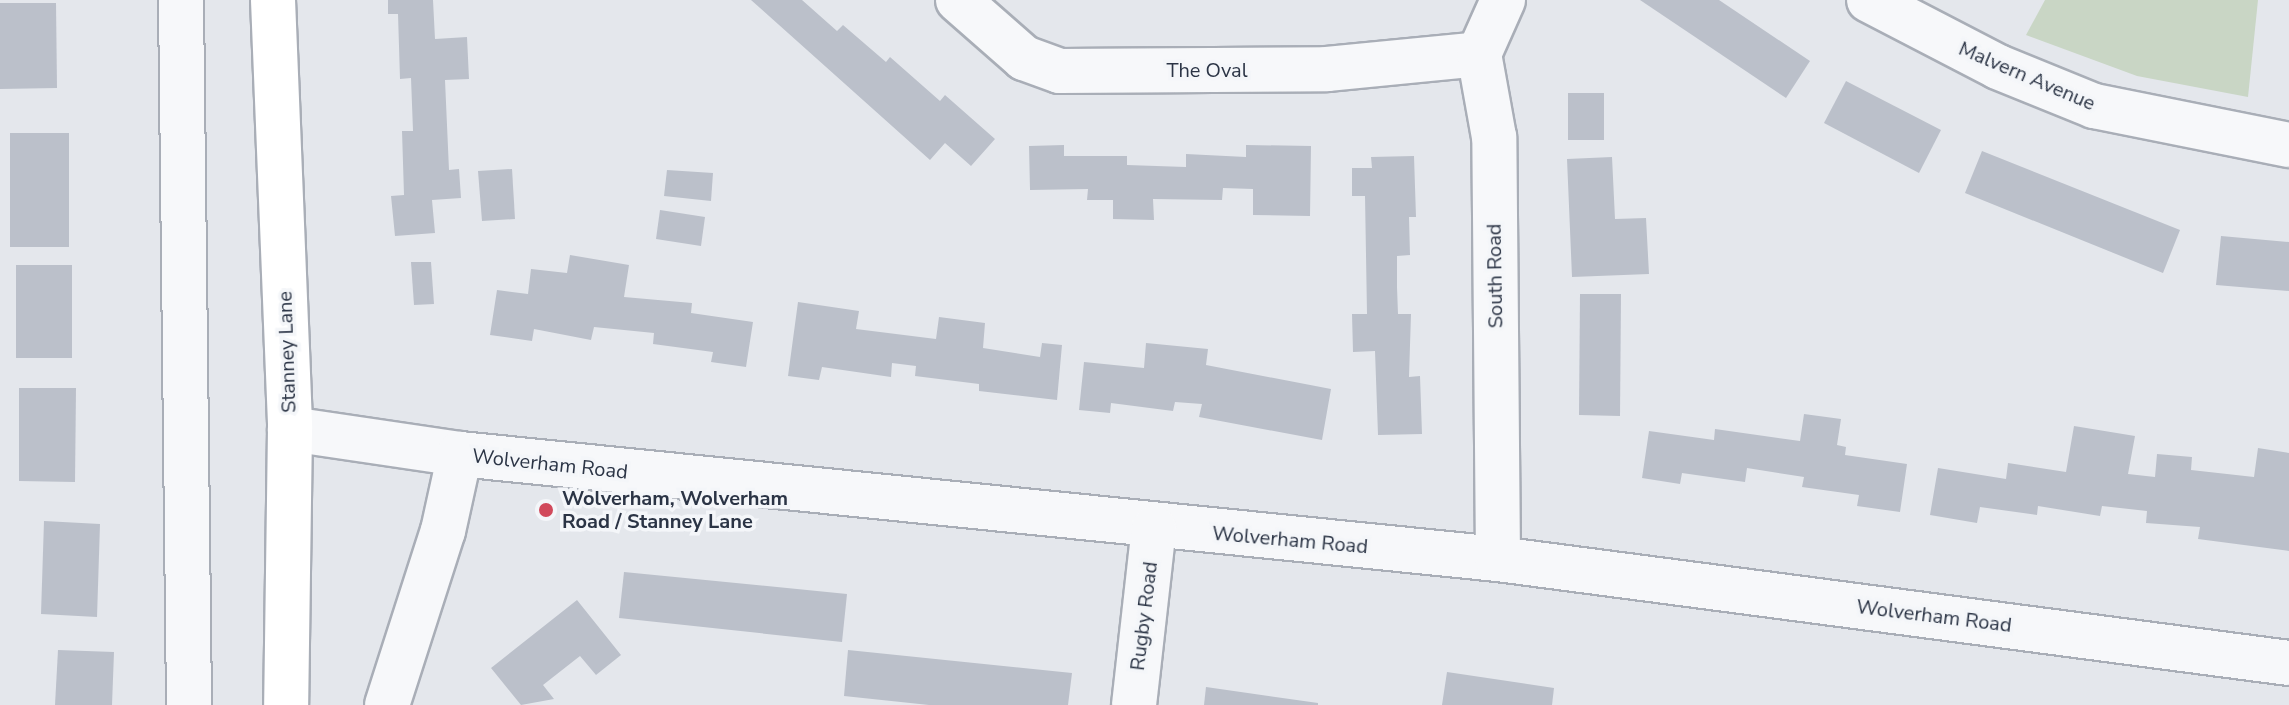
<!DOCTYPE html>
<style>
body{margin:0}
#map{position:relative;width:2289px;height:705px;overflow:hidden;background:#e4e7ec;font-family:"Nunito Sans",sans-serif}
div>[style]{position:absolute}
.green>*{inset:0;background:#c9d6c5}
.building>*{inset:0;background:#bbc0ca}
.roads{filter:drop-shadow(2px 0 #a9aeb7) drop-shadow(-2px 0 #a9aeb7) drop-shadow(0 2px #a9aeb7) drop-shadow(0 -2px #a9aeb7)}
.street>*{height:44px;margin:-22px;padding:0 22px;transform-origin:22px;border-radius:22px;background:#f7f8fa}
.secondary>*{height:44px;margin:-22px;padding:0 22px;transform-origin:22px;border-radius:22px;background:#fff}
.dots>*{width:22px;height:22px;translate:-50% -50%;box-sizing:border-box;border:4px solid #f4f6f9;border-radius:50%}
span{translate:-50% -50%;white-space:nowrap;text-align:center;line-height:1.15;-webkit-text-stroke:7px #f4f6f9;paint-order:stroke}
.street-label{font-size:20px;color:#2b3445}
.poi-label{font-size:20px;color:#2b3445;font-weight:700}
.left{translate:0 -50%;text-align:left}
</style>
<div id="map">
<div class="green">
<div style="clip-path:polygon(2045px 0,2258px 0,2248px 97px,2137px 76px,2026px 35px)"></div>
</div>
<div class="building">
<div style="clip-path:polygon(388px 0,433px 0,435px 39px,467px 37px,469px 79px,445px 80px,449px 170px,459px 169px,461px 198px,432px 200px,435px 233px,395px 236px,391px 196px,404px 195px,402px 131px,413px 131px,411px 78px,400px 79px,398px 14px,388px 14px)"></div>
<div style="clip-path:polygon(751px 0,802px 0,837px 31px,843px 25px,886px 62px,890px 57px,940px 101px,945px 95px,995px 139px,971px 166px,945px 143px,930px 160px)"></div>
<div style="clip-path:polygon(1640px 0,1719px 0,1810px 61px,1786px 98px)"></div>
<div style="clip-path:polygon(0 3px,56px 3px,57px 88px,0 89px)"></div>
<div style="clip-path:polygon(1846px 81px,1941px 130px,1919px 173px,1824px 123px)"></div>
<div style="clip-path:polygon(1568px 93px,1604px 93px,1604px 140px,1568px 140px)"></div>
<div style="clip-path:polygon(10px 133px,69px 133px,69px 247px,10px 247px)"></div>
<div style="clip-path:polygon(1064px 145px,1064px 156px,1127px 156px,1127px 165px,1186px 167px,1186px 154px,1246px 157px,1246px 145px,1311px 146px,1310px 216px,1253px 215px,1253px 189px,1223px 188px,1222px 200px,1153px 199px,1154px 220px,1113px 219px,1113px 200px,1087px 200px,1088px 189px,1030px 190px,1029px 146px)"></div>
<div style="clip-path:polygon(1982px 151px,2180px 230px,2163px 273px,1965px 193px)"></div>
<div style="clip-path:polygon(1414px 156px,1416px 217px,1409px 217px,1410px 255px,1397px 256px,1397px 287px,1398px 314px,1411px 314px,1409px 377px,1420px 376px,1422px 434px,1378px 435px,1375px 351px,1353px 352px,1352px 314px,1367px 314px,1365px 196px,1352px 196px,1352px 168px,1372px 168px,1371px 157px)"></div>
<div style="clip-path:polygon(1612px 157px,1615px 219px,1646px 218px,1649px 274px,1572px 277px,1567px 159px)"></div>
<div style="clip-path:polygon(512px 169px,515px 219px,482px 221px,478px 171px)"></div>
<div style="clip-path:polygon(667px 170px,713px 173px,711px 201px,664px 196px)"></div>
<div style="clip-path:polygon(660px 210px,705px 217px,701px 246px,656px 239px)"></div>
<div style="clip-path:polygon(2221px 236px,2289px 242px,2289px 291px,2216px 285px)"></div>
<div style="clip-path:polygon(570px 255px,629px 265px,624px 297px,692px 303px,691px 313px,753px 322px,746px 367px,711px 362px,713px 352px,653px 344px,654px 333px,594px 327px,591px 340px,534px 329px,532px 341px,490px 335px,497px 290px,528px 294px,531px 269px,567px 273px)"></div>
<div style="clip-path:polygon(411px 262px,431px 262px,434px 304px,414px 305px)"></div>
<div style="clip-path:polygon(16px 265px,72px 265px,72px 358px,16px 358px)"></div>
<div style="clip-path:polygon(1580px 294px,1621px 294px,1620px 416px,1579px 415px)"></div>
<div style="clip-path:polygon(798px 302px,859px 311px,856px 329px,936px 339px,939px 317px,985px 323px,983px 348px,1040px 357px,1042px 343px,1062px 345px,1057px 400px,979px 391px,979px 384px,915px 376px,916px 366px,892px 363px,891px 377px,822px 367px,819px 380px,788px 376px)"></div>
<div style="clip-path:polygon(1146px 343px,1208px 349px,1206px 365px,1331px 389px,1322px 440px,1199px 417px,1202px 404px,1175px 402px,1173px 411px,1111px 403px,1110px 413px,1079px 410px,1084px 362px,1144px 368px)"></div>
<div style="clip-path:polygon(19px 388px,76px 388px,75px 482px,19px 481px)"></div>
<div style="clip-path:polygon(1804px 414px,1841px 419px,1837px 445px,1846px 447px,1845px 455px,1907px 464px,1900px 512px,1857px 506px,1859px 495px,1802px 487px,1804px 477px,1747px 468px,1745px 482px,1682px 473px,1680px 484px,1642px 478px,1649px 431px,1714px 440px,1715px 429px,1800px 441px)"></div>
<div style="clip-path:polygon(2074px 426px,2135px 436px,2128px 474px,2155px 477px,2157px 454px,2192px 457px,2191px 470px,2254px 477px,2258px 448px,2289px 453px,2289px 551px,2198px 539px,2200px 527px,2146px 523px,2147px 511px,2102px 506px,2100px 516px,2038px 506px,2037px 515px,1980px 507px,1977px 523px,1930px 515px,1938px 468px,2006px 479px,2008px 463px,2066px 472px)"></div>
<div style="clip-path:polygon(44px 521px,100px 524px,97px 617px,41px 614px)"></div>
<div style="clip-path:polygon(624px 572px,847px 594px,842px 642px,619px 618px)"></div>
<div style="clip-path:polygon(577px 600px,621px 655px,596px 675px,580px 656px,543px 685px,554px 699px,521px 705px,491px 668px)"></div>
<div style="clip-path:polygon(58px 650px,114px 652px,112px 705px,55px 705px)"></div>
<div style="clip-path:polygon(848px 650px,1072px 673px,1068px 705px,929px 705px,844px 696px)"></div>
<div style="clip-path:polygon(1447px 672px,1554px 688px,1552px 705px,1442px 705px)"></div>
<div style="clip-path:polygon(1206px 687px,1318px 703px,1318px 705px,1204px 705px)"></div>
</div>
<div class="roads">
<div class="street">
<div style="left:181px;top:0;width:705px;rotate:89.35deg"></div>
<div style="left:958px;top:0;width:88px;rotate:41.3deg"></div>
<div style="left:1024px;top:58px;width:38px;rotate:20deg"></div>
<div style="left:1060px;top:71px;width:267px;rotate:-0.4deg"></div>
<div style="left:1327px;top:69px;width:153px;rotate:-5.6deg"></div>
<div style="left:1869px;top:0;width:145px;rotate:27.4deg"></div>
<div style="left:1998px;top:67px;width:104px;rotate:22.1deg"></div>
<div style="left:2094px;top:106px;width:199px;rotate:11.3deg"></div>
<div style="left:290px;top:429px;width:172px;rotate:8.4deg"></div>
<div style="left:460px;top:454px;width:1043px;rotate:5.78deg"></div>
<div style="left:1498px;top:559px;width:798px;rotate:7.49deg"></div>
<div style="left:1498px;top:559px;width:422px;rotate:-90.5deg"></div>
<div style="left:1494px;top:137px;width:84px;rotate:-100.2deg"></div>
<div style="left:1479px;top:54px;width:59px;rotate:-66deg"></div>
<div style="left:387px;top:705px;width:183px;rotate:-72.2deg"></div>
<div style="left:443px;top:531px;width:79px;rotate:-77.6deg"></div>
<div style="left:1134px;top:705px;width:178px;rotate:-83.6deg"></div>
</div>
<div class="secondary">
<div style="left:273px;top:0;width:429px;rotate:87.7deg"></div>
<div style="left:290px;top:429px;width:276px;rotate:90.8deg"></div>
</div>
</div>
<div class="dots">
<div style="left:546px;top:510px;background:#d1495b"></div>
</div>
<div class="street-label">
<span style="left:1207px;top:70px">The Oval</span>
<span style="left:2027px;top:76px;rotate:23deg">Malvern Avenue</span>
<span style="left:1495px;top:276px;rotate:-91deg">South Road</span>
<span style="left:287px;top:352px;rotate:-92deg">Stanney Lane</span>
<span style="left:550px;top:464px;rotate:6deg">Wolverham Road</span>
<span style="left:1290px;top:540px;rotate:5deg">Wolverham Road</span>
<span style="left:1144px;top:616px;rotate:-83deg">Rugby Road</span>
<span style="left:1934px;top:616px;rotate:7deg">Wolverham Road</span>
</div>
<div class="poi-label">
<span class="left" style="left:562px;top:510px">Wolverham, Wolverham<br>Road / Stanney Lane</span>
</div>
</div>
